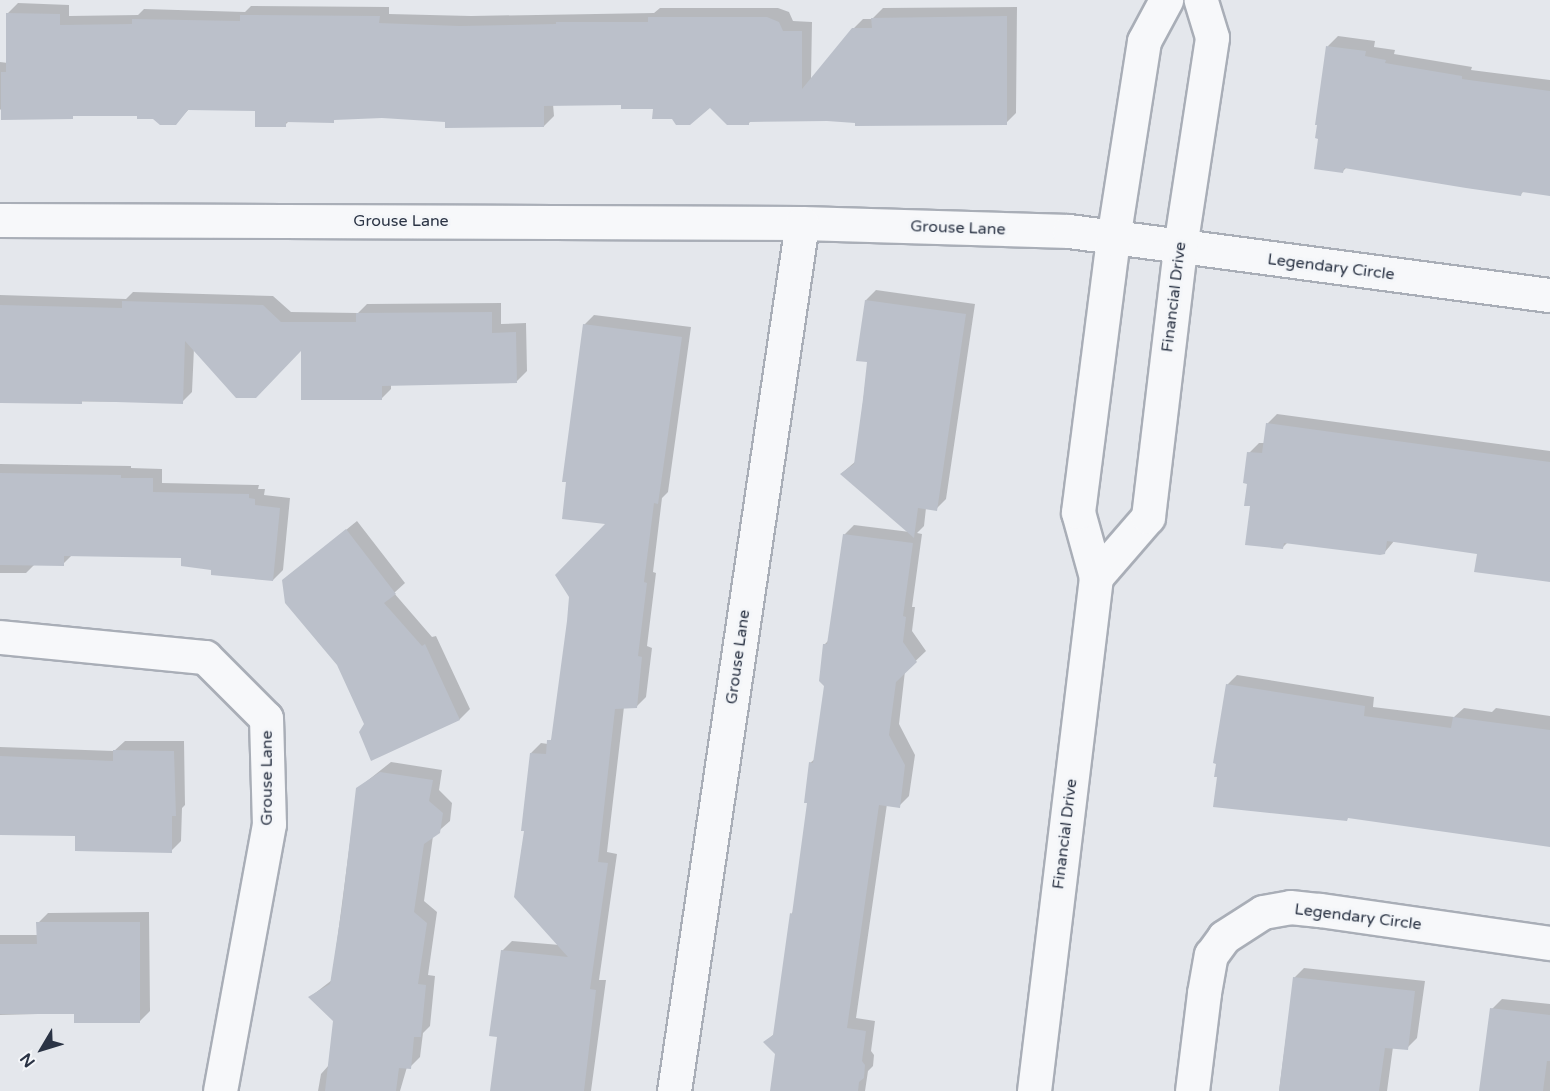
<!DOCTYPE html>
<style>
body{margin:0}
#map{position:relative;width:1550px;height:1091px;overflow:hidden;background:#e4e7ec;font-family:"Varela Round",sans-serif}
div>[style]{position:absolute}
.shadow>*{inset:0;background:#0003}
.building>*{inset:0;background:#bbc0ca}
.roads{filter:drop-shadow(2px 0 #a9aeb7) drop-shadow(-2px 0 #a9aeb7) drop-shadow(0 2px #a9aeb7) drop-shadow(0 -2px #a9aeb7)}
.minor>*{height:33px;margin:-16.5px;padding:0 16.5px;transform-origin:16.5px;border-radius:16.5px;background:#f7f8fa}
span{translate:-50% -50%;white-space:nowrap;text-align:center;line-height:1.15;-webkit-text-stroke:6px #f4f6f9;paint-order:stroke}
.street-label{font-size:16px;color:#2b3445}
.north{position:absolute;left:12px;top:1019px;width:60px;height:60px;-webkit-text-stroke:4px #f4f6f9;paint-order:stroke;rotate:232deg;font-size:16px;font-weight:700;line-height:24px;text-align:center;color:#2b3445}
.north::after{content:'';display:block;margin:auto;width:21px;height:27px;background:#2b3445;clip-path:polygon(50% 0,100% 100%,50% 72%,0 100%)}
</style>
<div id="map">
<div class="shadow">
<div style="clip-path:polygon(18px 3px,69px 5px,69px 16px,138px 15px,144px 9px,245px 12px,251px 6px,389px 7px,389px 14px,471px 16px,654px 13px,660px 8px,778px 8px,789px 12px,793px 21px,812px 22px,811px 80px,853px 29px,863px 19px,872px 19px,883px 8px,1017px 7px,1016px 113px,1006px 123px,827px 120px,752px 120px,748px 124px,710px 106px,673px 118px,654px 107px,622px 104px,553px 104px,554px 116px,544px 126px,382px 117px,337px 118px,333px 121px,289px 121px,285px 125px,256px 109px,189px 109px,175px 124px,139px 115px,75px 114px,8px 118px,0 109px,0 62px,8px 63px,8px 13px)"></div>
<div style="clip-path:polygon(1338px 36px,1375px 41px,1374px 47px,1395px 50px,1394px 54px,1472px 67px,1471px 70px,1550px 80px,1550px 194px,1524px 191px,1521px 194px,1347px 167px,1343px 171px,1328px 46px)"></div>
<div style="clip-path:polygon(876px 290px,975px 304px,946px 499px,936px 509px,926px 508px,924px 526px,917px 533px,922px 534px,912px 607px,915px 607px,912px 631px,926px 651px,905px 671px,899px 724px,915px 755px,909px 796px,899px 806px,887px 804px,856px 1018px,875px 1021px,871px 1051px,874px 1055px,873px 1066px,868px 1071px,865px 1091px,772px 1091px,777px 1054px,766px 1042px,775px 1033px,791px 914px,794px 911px,809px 802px,810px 763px,816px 758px,825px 685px,825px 644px,829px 640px,844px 535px,854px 525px,910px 532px,842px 473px,856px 461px,868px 361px,866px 300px)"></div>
<div style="clip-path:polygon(133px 292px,273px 296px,291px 312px,358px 313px,367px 304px,501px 303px,501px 324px,526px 323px,527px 371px,517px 381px,391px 384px,391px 389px,381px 399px,302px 347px,194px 348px,192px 392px,182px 402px,0 401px,0 295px,126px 299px)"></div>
<div style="clip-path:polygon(594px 315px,691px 327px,668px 492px,662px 498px,653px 572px,656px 573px,647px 646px,652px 648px,646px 697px,636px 707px,624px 707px,607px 852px,617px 854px,599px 980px,606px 980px,591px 1091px,491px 1091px,499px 1036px,502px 951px,512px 941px,560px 945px,525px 830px,531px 753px,541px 743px,548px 744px,553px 737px,608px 523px,584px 325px)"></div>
<div style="clip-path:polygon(1277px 414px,1550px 451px,1550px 580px,1479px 552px,1395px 540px,1384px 553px,1288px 542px,1282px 548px,1252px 505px,1249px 483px,1249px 453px,1259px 443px,1265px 443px,1267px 424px)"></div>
<div style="clip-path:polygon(0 464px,131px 466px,131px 468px,162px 469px,162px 483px,259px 485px,258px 489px,265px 489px,264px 495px,290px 498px,283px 570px,273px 580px,213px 568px,183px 557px,73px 554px,63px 564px,35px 564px,26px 573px,0 573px)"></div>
<div style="clip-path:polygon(357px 521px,405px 583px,394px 593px,432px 637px,436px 636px,470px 709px,460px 719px,372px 759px,366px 724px,338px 664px,283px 581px)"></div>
<div style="clip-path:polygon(1237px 675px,1374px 697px,1373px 707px,1454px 717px,1464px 708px,1492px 712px,1496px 708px,1550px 716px,1550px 844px,1227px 685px)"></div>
<div style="clip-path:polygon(125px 741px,184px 741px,185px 805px,182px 808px,181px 841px,171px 851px,76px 834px,0 833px,0 747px,114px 751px)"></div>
<div style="clip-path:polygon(391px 762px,442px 770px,439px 790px,452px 803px,450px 821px,433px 836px,424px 901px,437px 912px,428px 975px,435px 976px,430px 1026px,423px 1033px,420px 1057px,410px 1067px,407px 1067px,400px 1091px,318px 1091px,321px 1074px,329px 1065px,334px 1021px,310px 997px,332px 980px,357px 789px)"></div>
<div style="clip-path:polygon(149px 912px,150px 1011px,140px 1021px,76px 1013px,0 1015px,0 935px,38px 935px,38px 923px,48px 913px)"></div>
<div style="clip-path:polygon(1304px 968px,1425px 981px,1417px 1038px,1407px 1048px,1393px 1047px,1387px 1091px,1279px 1091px,1294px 978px)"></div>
<div style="clip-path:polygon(1502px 999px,1550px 1004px,1550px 1091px,1481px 1091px,1492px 1009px)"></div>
</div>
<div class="building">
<div style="clip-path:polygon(6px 13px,60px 14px,60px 25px,132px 24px,132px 19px,240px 21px,240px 15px,380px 16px,379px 23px,460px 26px,556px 24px,556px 22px,648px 22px,648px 17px,767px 17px,779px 22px,783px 31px,802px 31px,802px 89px,852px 28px,872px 28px,871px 18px,1007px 16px,1007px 125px,855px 126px,855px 123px,827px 121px,749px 122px,749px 125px,727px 125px,710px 108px,690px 125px,676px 125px,672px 119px,652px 119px,653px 109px,621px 109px,621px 105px,544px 106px,544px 127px,445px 128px,445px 122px,382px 118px,334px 120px,334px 123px,286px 122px,286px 127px,255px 127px,255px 111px,188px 110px,176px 125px,160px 125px,153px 119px,137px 119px,137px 116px,73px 116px,73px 119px,1px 120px,1px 72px,6px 72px)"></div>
<div style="clip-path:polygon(1326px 46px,1366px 51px,1365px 56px,1386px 60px,1385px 63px,1462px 76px,1462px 79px,1550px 91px,1550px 196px,1522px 192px,1521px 196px,1466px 188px,1344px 168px,1343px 173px,1314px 169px,1318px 139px,1315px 138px,1317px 125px,1315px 125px)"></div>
<div style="clip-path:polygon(865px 300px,966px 314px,937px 511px,918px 508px,914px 538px,840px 474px,854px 464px,863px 399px,867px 362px,856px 361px)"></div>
<div style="clip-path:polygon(122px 301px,263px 305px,281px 322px,356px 322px,356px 313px,492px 312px,492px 333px,516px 332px,517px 383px,382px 386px,382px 400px,301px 400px,301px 351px,256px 398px,236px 398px,185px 341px,183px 404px,82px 401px,82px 404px,0 403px,0 305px,122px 308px)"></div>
<div style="clip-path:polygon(583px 324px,682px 337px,658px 504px,654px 503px,644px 582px,647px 583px,638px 656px,642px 657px,637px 708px,615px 709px,598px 862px,608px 863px,590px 989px,596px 990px,584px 1091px,490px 1091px,497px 1037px,489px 1036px,501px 950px,568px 957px,514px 897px,524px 831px,521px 831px,530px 753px,546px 754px,547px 740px,551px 740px,567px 621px,569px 597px,555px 575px,605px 524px,562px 519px,566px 482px,562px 482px)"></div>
<div style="clip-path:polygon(1266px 423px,1550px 462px,1550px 582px,1474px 572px,1477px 554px,1387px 541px,1385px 554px,1380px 555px,1284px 543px,1283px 549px,1245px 545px,1250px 506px,1244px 506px,1247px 484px,1243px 483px,1247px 452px,1262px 453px)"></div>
<div style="clip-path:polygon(0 473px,121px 475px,121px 478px,153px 478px,153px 492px,249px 494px,249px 498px,255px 499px,255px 505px,280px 508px,273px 581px,211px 575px,211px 570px,181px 566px,181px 558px,64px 556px,64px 566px,0 565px)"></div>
<div style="clip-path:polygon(346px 529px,396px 594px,384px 603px,422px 646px,425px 644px,460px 720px,371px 761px,359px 732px,364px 724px,337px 665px,285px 603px,282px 580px)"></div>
<div style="clip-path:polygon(843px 534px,913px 543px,903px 616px,906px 617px,903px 642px,917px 662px,896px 682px,889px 735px,905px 765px,900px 808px,879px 805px,847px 1028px,866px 1031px,862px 1061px,865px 1065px,864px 1078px,859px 1082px,858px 1091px,770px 1091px,775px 1054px,763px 1042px,773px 1035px,790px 913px,792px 914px,807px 803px,804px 803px,809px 762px,813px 763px,824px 686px,819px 681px,823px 644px,827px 644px)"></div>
<div style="clip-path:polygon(1226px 684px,1365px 706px,1364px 716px,1451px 728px,1453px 717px,1550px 730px,1550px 847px,1348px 818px,1347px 821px,1213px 807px,1217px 777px,1214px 777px,1216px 764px,1213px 763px)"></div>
<div style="clip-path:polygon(113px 750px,174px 751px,176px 816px,172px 816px,172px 853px,75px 851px,75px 836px,0 835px,0 756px,113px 761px)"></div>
<div style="clip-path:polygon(380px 772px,433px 780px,429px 801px,443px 813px,440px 833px,424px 844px,414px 912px,427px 923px,418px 984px,426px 985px,421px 1037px,414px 1037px,411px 1069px,399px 1068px,396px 1091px,325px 1091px,333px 1021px,308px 997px,330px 984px,342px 907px,356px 788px)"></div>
<div style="clip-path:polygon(36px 922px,140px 922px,140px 1023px,74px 1023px,74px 1014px,0 1014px,0 944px,37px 944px)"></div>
<div style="clip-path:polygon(1293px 977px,1415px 991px,1408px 1050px,1385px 1048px,1379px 1091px,1279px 1091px)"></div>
<div style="clip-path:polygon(1490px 1008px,1550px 1015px,1550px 1061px,1547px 1061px,1543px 1091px,1479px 1091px)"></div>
</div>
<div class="roads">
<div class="minor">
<div style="left:0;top:220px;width:802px;rotate:0.21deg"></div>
<div style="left:802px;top:223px;width:267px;rotate:1.7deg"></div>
<div style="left:1069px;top:231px;width:485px;rotate:7.6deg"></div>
<div style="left:1096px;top:577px;width:79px;rotate:-49.1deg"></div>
<div style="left:1148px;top:517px;width:272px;rotate:-83.2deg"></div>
<div style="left:1180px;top:247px;width:212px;rotate:-81.3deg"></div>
<div style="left:1212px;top:37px;width:39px;rotate:-107deg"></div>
<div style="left:0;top:637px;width:206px;rotate:5.6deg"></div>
<div style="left:205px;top:657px;width:86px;rotate:45deg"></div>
<div style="left:266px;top:718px;width:106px;rotate:88.4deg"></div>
<div style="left:269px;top:824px;width:271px;rotate:100.4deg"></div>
<div style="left:674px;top:1091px;width:877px;rotate:-81.61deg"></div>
<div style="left:1034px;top:1091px;width:518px;rotate:-83.12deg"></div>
<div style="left:1096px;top:577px;width:67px;rotate:-105.5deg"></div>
<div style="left:1078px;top:512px;width:275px;rotate:-82.7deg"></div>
<div style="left:1113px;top:239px;width:200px;rotate:-81.1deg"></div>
<div style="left:1144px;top:41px;width:47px;rotate:-61.8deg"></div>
<div style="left:1192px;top:1091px;width:99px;rotate:-83deg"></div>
<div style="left:1204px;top:993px;width:39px;rotate:-80deg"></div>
<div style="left:1211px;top:955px;width:22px;rotate:-54deg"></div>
<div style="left:1224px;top:937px;width:46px;rotate:-32.7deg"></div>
<div style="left:1263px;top:912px;width:27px;rotate:-10deg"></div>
<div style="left:1290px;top:907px;width:30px;rotate:6deg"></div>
<div style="left:1320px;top:910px;width:232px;rotate:8.2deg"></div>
</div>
</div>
<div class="street-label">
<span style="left:401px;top:221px">Grouse Lane</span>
<span style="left:958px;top:228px;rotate:2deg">Grouse Lane</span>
<span style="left:1331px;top:267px;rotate:7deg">Legendary Circle</span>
<span style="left:1174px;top:297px;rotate:-83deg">Financial Drive</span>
<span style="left:738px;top:657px;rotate:-82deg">Grouse Lane</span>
<span style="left:267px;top:778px;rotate:-90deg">Grouse Lane</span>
<span style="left:1065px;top:834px;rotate:-83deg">Financial Drive</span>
<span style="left:1358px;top:917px;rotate:7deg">Legendary Circle</span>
</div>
<div class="north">N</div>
</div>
